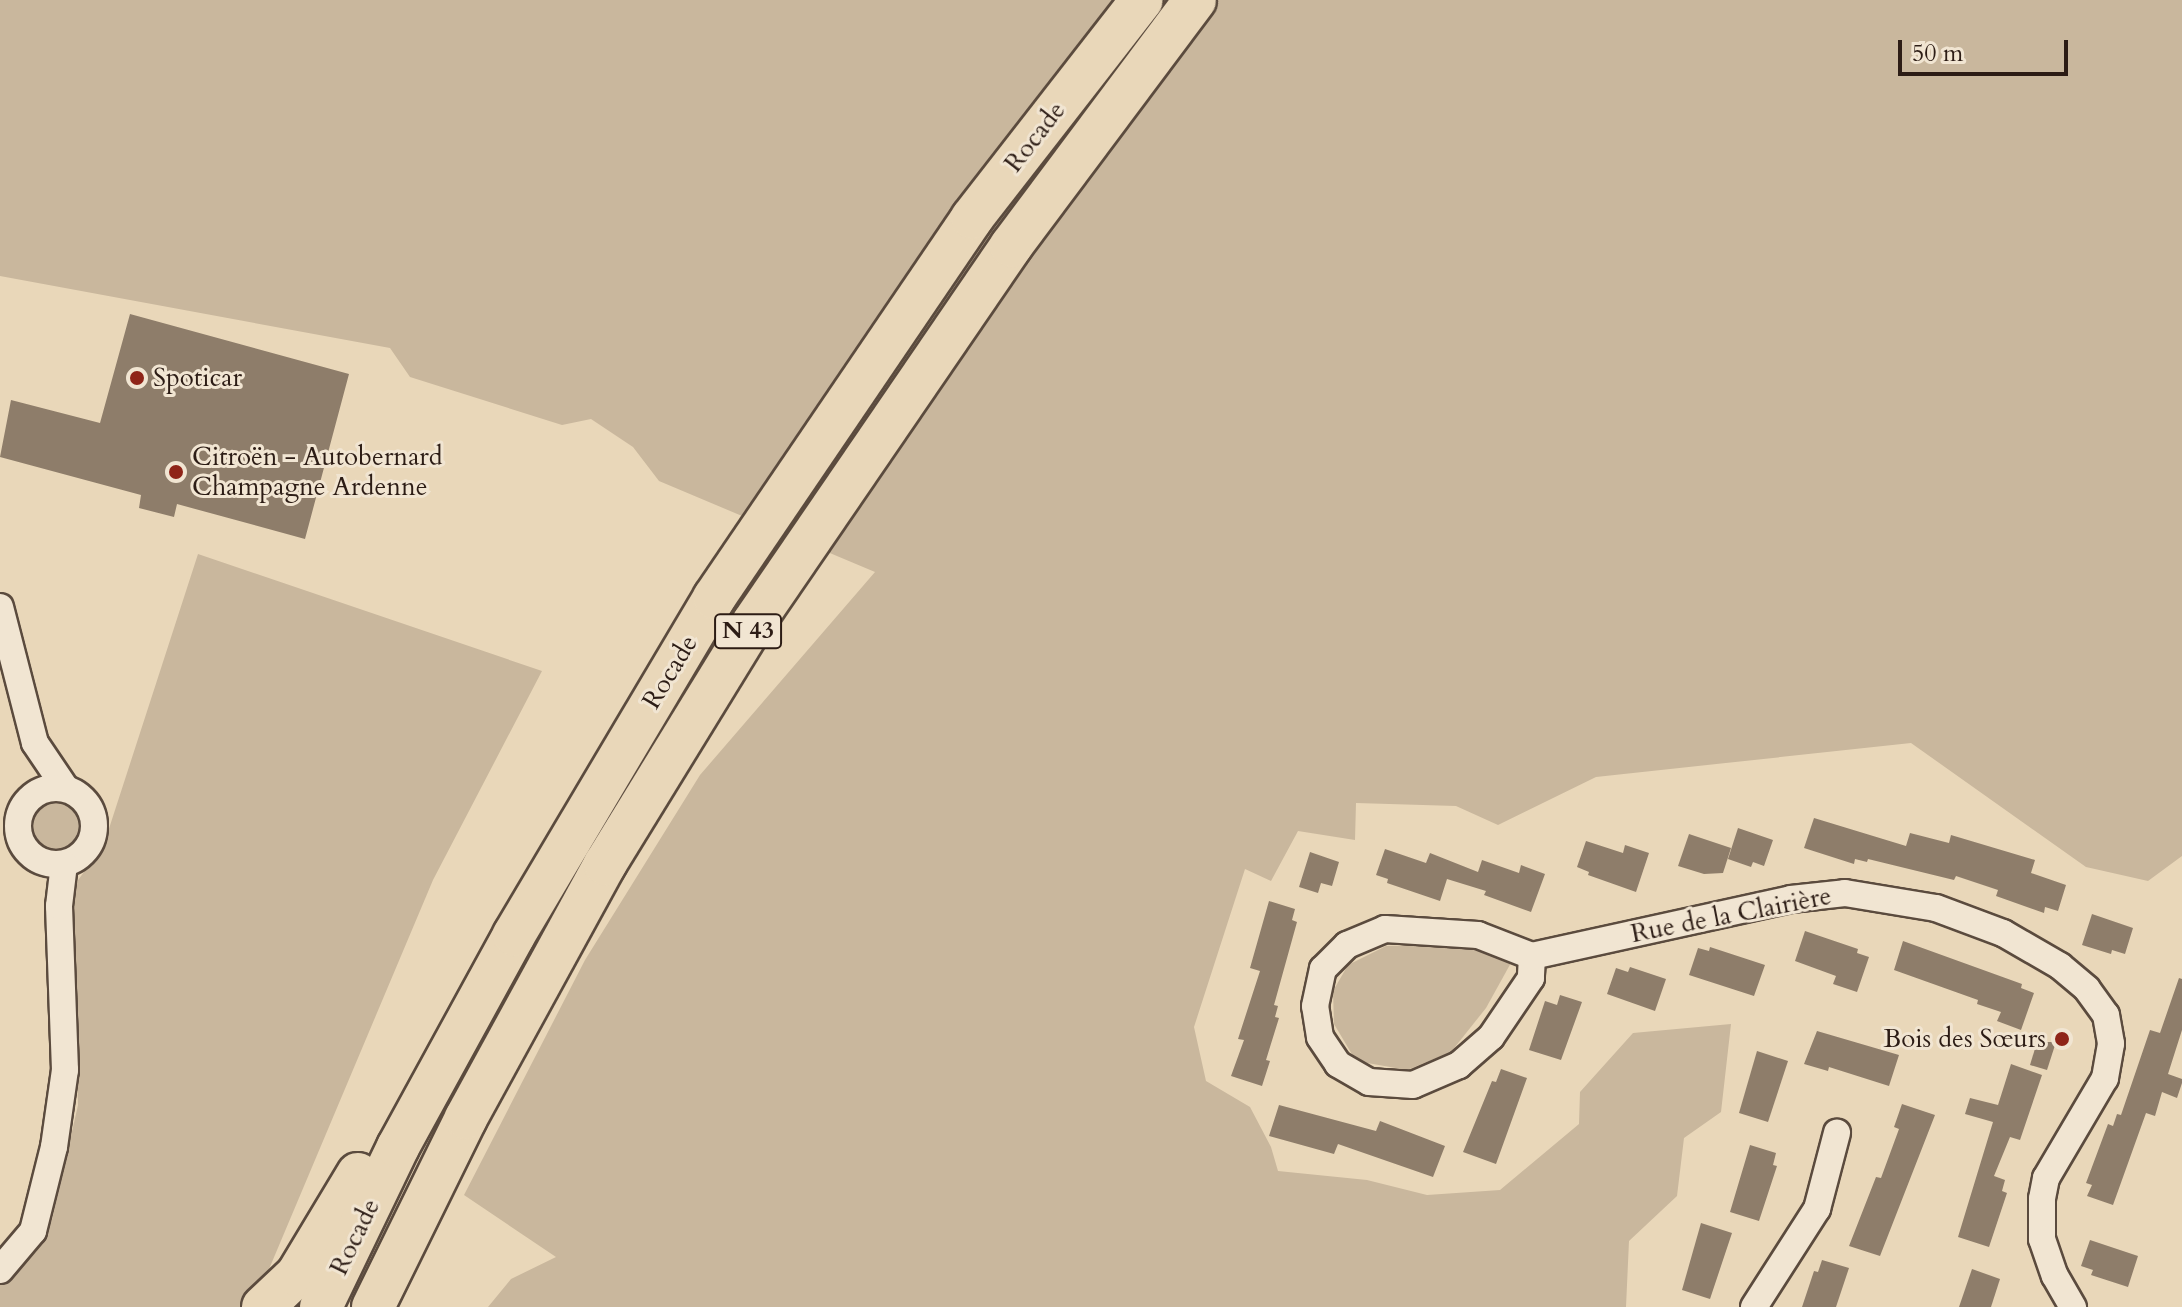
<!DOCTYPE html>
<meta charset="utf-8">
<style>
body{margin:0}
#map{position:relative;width:2182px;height:1307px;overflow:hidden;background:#e9d7b9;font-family:Cardo,serif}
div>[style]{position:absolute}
.green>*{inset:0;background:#c9b79d}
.round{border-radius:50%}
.building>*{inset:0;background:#8e7d6a}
.roads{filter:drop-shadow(2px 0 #5b4b3e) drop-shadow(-2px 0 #5b4b3e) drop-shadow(0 2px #5b4b3e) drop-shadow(0 -2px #5b4b3e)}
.minor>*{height:26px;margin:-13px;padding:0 13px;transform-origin:13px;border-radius:13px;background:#f1e5d2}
.minor>.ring{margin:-13px;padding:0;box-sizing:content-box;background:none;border:26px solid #f1e5d2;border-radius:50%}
.trunk>*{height:42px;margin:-21px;padding:0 21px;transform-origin:21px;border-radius:21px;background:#e9d7b9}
.dots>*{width:22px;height:22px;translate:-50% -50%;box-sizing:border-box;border:4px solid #f1e5d2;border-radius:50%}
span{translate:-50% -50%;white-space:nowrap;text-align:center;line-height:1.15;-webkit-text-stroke:6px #f1e5d2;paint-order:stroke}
.shield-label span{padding:2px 6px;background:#f1e5d2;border:2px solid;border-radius:6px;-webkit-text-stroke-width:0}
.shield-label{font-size:24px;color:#2c1c15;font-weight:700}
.street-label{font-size:26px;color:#2c1c15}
.poi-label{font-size:26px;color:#2c1c15}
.left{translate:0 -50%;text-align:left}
.right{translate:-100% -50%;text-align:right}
.scale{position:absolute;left:1898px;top:40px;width:170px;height:36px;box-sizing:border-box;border:4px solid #2c1c15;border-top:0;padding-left:10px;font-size:24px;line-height:28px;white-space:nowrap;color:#2c1c15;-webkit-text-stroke:6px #f1e5d2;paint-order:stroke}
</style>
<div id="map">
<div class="green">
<div style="clip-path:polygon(0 0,2182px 0,2182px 856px,2148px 881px,2086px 867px,1911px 743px,1596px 777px,1498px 825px,1456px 806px,1356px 803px,1355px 840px,1298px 831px,1271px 881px,1245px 869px,1194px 1027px,1206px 1081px,1250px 1107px,1271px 1147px,1278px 1171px,1367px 1180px,1427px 1195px,1500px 1190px,1579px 1124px,1580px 1092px,1633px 1033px,1731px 1024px,1721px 1112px,1684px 1138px,1677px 1196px,1629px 1241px,1626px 1307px,488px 1307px,511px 1279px,556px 1257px,464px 1195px,585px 960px,700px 775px,875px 572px,659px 481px,633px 447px,591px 419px,562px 425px,410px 377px,390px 348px,0 276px)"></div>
<div style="clip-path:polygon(198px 554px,542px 671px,433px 880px,256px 1300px,249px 1307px,0 1307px,0 1284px,36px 1252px,52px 1220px,78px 1105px,73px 910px,76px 883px,104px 844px)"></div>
<div class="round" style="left:33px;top:802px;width:48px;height:48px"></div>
<div style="clip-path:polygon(1465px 944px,1512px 961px,1486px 1008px,1451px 1052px,1407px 1070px,1356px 1061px,1334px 1024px,1333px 991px,1348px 965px,1386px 946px)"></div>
</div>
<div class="building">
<div style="clip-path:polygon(130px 314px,349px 374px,305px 539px,177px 504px,174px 517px,139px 508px,141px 495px,0 457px,11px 400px,100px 423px)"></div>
<div style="clip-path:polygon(1814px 818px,1906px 846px,1910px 833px,1949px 843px,1951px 835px,2035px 860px,2031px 873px,2066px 885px,2058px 911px,2045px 907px,2044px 913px,1996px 896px,1998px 890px,1956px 876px,1954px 880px,1868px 859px,1867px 862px,1855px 859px,1854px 864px,1804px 848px)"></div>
<div style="clip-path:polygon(1738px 828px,1773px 840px,1764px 866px,1753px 862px,1751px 867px,1728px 859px)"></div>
<div style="clip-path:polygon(1689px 834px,1731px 848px,1723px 873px,1704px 874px,1678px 866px)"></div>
<div style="clip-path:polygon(1586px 841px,1623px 853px,1625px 845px,1649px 853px,1636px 892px,1588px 875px,1589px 872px,1577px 867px)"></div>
<div style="clip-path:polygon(1385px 849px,1426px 863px,1430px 853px,1478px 872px,1482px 860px,1519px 873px,1521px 865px,1545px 874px,1531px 912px,1484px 895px,1486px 891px,1447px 879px,1440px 901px,1387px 883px,1388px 879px,1376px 875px)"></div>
<div style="clip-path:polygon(1310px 852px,1339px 862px,1332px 886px,1321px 883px,1318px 893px,1299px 887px)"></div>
<div style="clip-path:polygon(1269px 901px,1295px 909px,1292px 920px,1297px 922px,1274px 1005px,1278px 1006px,1275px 1017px,1279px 1018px,1266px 1060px,1270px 1061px,1262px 1086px,1231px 1076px,1244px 1040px,1238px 1039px,1260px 971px,1250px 968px)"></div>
<div style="clip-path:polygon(2092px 914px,2133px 928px,2125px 954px,2112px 950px,2111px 954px,2082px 945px)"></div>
<div style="clip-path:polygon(1805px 931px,1858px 949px,1857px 953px,1869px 957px,1857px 992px,1833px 984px,1836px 976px,1795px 961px)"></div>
<div style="clip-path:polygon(1903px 941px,2022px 984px,2021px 988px,2034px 993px,2021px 1030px,1997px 1021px,2001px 1012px,1977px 1004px,1978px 1000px,1894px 970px)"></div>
<div style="clip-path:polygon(1710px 947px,1765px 965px,1754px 996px,1689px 975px,1698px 948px,1709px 951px)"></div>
<div style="clip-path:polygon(1630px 967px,1666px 979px,1655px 1011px,1607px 994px,1616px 968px,1628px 972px)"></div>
<div style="clip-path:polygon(2179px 978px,2182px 979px,2182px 1030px,2168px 1074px,2182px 1079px,2182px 1083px,2177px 1098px,2162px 1092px,2155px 1116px,2146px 1113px,2113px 1205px,2087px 1196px,2092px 1185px,2086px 1183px,2108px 1124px,2113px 1126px,2117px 1114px,2121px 1115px,2150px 1030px,2160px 1033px)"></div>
<div style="clip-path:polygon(1560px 995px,1582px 1002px,1561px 1060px,1529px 1050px,1545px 1001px,1557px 1005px)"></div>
<div style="clip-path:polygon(1817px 1031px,1899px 1055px,1889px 1086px,1829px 1067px,1828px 1071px,1804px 1064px)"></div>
<div style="clip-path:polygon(2037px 1042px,2056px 1042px,2047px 1070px,2030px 1065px)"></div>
<div style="clip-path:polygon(1757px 1051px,1788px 1061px,1768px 1122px,1739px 1113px)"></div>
<div style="clip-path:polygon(2011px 1064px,2042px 1075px,2020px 1140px,2010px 1137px,1994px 1176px,2005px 1180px,2002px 1191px,2007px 1193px,1989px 1247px,1958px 1237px,1993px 1122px,1965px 1114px,1970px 1098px,1998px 1105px)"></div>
<div style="clip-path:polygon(1501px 1069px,1527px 1078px,1496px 1164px,1463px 1152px,1492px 1081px,1496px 1082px)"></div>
<div style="clip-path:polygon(1902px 1104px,1935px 1115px,1880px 1256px,1849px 1246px,1876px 1177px,1881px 1178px,1899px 1129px,1894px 1127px)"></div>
<div style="clip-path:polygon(1279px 1105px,1376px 1131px,1380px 1121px,1445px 1146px,1433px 1177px,1338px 1144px,1334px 1154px,1269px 1136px)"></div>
<div style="clip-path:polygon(1750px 1145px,1776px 1153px,1773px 1165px,1777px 1166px,1759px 1221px,1730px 1212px)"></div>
<div style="clip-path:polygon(1701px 1223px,1732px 1233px,1710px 1299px,1682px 1290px)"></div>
<div style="clip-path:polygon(2090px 1240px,2138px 1256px,2128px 1287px,2091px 1275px,2093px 1270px,2081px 1266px)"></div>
<div style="clip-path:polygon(1822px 1260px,1849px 1268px,1836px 1307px,1802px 1307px,1814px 1271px,1818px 1272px)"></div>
<div style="clip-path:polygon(1972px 1269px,2000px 1279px,1991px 1307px,1959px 1307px)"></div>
</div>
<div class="roads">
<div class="minor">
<div style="left:0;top:607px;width:140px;rotate:75.6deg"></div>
<div style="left:35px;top:743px;width:55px;rotate:56deg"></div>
<div class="ring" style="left:18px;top:788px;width:50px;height:50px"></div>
<div style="left:1532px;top:956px;width:22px;rotate:93deg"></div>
<div style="left:1531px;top:978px;width:71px;rotate:124.1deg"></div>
<div style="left:1491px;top:1037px;width:43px;rotate:138.8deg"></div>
<div style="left:1459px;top:1065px;width:50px;rotate:156.5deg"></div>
<div style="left:1413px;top:1085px;width:44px;rotate:-176.1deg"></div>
<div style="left:1369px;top:1082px;width:36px;rotate:-150deg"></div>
<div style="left:1338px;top:1064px;width:32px;rotate:-124deg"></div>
<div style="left:1320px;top:1037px;width:31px;rotate:-99deg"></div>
<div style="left:1315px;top:1006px;width:38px;rotate:-78deg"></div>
<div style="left:1323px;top:969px;width:34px;rotate:-45deg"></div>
<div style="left:1347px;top:945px;width:41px;rotate:-22.8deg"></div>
<div style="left:1385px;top:929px;width:93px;rotate:3.7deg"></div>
<div style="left:1478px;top:935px;width:58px;rotate:21.3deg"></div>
<div style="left:1532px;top:956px;width:265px;rotate:-12.4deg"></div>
<div style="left:1791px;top:899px;width:54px;rotate:-6.3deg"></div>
<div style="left:1845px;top:893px;width:92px;rotate:9.4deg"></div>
<div style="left:1936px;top:908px;width:72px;rotate:20.5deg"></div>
<div style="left:2003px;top:933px;width:66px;rotate:30.1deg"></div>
<div style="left:2060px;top:966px;width:35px;rotate:40deg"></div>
<div style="left:2087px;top:989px;width:32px;rotate:54deg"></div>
<div style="left:2106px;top:1015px;width:29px;rotate:80deg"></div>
<div style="left:2111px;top:1044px;width:35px;rotate:100deg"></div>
<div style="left:2105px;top:1078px;width:116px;rotate:120.5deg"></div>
<div style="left:2046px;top:1178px;width:21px;rotate:101deg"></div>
<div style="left:2042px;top:1199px;width:40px;rotate:90deg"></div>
<div style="left:2042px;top:1239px;width:39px;rotate:71deg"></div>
<div style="left:2055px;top:1276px;width:36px;rotate:60deg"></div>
<div style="left:0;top:1270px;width:51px;rotate:-49.8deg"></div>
<div style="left:33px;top:1231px;width:87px;rotate:-76deg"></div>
<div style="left:54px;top:1147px;width:78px;rotate:-81.9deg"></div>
<div style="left:65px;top:1070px;width:164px;rotate:-92.1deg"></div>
<div style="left:59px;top:906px;width:42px;rotate:-83.2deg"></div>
<div style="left:1754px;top:1307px;width:117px;rotate:-57.3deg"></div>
<div style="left:1817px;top:1209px;width:79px;rotate:-75.3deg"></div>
</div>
<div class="trunk">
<div style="left:263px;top:1307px;width:47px;rotate:-43.3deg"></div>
<div style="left:297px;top:1275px;width:118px;rotate:-58.9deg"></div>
<div style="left:321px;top:1307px;width:178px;rotate:-64.3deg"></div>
<div style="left:398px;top:1147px;width:242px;rotate:-61.3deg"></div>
<div style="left:514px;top:935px;width:392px;rotate:-59.3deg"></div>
<div style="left:714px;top:598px;width:459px;rotate:-55.8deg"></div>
<div style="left:972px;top:218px;width:276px;rotate:-52.1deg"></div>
<div style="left:373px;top:1307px;width:211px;rotate:-63.8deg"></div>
<div style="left:466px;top:1118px;width:290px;rotate:-61.3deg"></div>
<div style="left:605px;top:864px;width:283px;rotate:-58.4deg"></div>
<div style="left:753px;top:623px;width:457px;rotate:-55.6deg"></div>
<div style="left:1011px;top:246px;width:307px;rotate:-53.2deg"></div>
</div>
</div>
<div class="dots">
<div style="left:137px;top:378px;background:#8f2418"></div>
<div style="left:176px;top:472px;background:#8f2418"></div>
<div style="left:2062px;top:1039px;background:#8f2418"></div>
</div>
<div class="shield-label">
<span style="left:748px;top:631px">N 43</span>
</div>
<div class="street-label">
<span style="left:1035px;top:137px;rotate:-52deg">Rocade</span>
<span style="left:670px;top:672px;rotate:-59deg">Rocade</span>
<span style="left:1731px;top:915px;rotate:-11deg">Rue de la Clairière</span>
<span style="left:355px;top:1237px;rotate:-64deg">Rocade</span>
</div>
<div class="poi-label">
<span class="left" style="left:153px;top:378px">Spoticar</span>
<span class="left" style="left:192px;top:472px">Citroën - Autobernard<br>Champagne Ardenne</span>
<span class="right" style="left:2046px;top:1039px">Bois des Sœurs</span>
</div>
<div class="scale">50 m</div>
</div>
